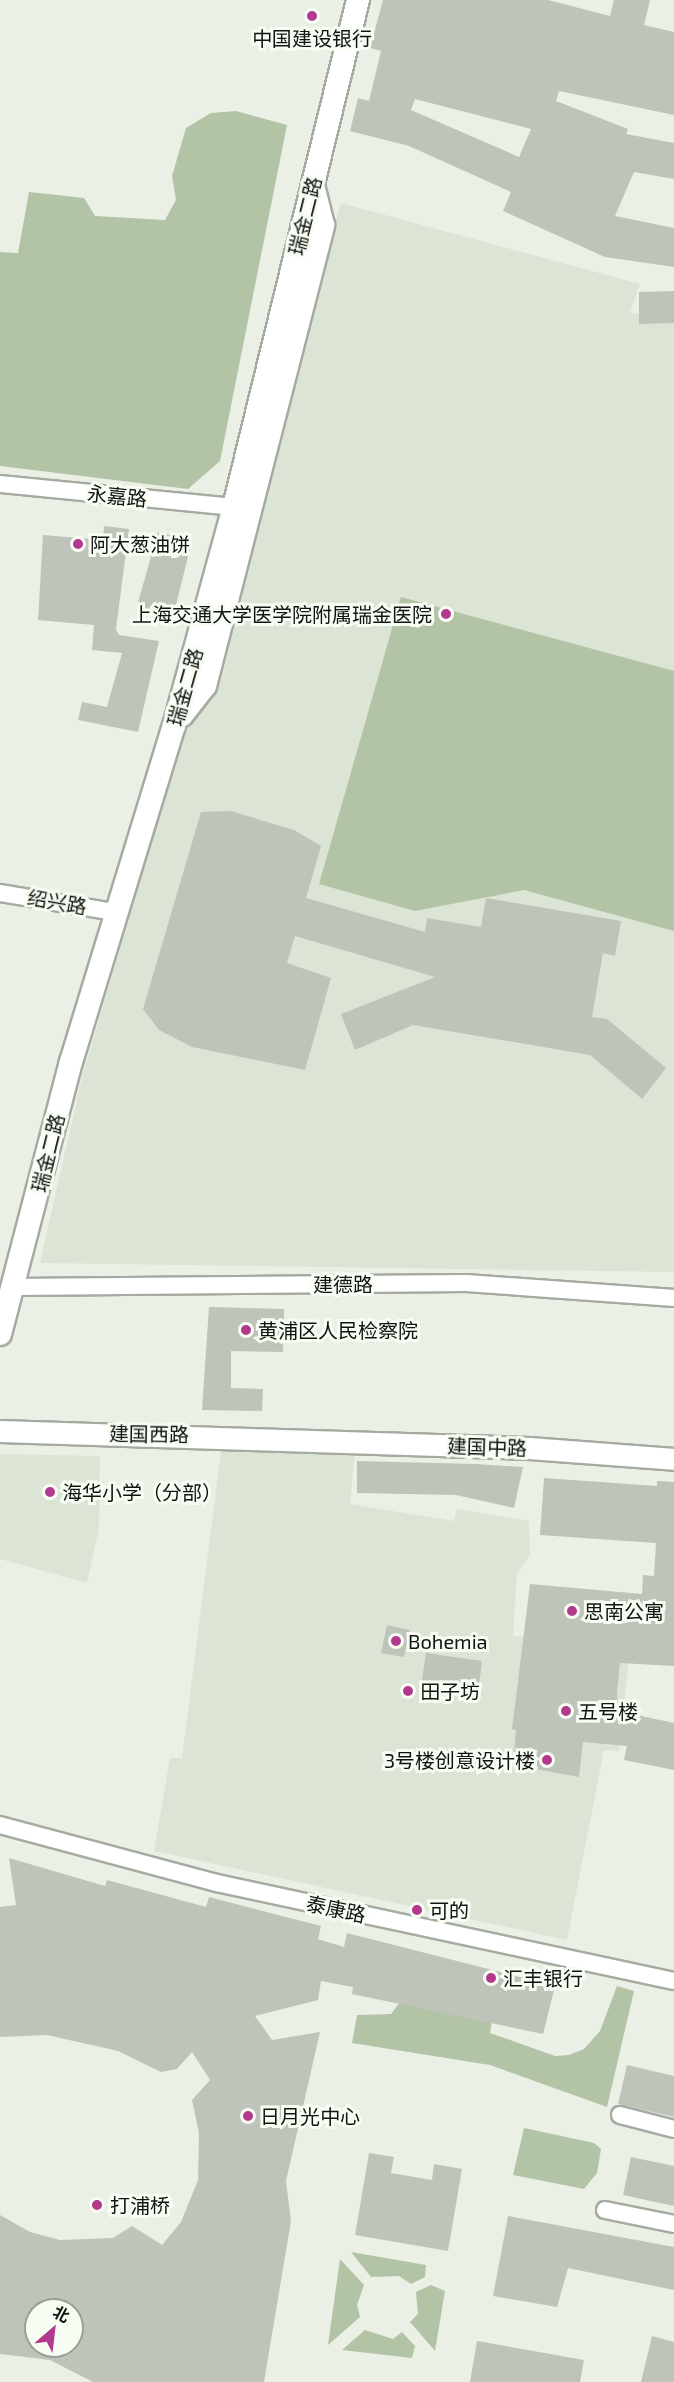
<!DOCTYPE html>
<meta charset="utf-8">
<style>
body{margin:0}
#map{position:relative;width:674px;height:2382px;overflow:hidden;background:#eaf0e6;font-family:"Exo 2","Noto Sans SC",sans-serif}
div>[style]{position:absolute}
.built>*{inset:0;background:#dce5d5}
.green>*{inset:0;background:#b2c3a6}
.building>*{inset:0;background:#bec4ba}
.roads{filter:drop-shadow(2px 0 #a5aba1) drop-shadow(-2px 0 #a5aba1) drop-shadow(0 2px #a5aba1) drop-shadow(0 -2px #a5aba1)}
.minor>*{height:16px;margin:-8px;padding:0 8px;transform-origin:8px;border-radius:8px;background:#fff}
.tertiary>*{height:21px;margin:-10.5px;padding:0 10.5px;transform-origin:10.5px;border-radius:10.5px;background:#fff}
.secondary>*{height:22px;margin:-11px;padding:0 11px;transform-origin:11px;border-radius:11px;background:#fff}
.dots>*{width:16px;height:16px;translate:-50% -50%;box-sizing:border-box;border:3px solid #f8fdf3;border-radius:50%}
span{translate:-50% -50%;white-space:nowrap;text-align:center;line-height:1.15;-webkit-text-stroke:6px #f8fdf3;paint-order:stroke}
.poi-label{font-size:20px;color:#111310}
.left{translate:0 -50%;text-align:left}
.right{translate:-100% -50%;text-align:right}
.street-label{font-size:20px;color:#111310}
.north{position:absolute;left:24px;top:2298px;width:60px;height:60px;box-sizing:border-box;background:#f8fdf3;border:2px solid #9c9f98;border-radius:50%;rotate:28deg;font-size:16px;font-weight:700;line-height:24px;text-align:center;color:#111310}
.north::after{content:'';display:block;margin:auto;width:21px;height:27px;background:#b2398e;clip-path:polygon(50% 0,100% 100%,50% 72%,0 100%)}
</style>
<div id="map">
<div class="built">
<div style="clip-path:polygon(341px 203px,640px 284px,630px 313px,674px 316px,674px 1272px,40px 1263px,82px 1077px)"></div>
<div style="clip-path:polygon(355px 1448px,350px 1504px,454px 1521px,457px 1509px,529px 1521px,530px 1555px,517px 1575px,513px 1636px,630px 1649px,619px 1751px,604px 1750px,567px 1940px,154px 1851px,170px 1758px,182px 1758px,221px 1451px)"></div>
<div style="clip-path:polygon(0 1454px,100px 1456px,99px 1528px,87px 1583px,0 1559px)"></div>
</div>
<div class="green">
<div style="clip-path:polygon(236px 111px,287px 125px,220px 461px,188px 489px,0 466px,0 252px,18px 253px,29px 192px,84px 198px,95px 216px,165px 220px,176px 200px,172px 176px,186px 128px,211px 113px)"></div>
<div style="clip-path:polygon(401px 597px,674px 671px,674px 931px,524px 890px,415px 911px,319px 884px)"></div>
<div style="clip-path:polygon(617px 1986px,634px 1991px,607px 2107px,490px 2065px,352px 2043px,357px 2015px,391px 2014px,400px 2002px,492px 2021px,490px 2033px,555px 2056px,569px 2055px,584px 2049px,600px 2031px)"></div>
<div style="clip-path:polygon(524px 2128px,594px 2143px,601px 2149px,597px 2173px,584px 2189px,513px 2175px)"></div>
<div style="clip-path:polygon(351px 2252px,426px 2265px,425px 2277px,411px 2284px,399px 2276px,371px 2277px)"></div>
<div style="clip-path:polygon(340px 2259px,364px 2285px,357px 2305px,360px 2317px,328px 2345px)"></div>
<div style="clip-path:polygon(431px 2285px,445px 2291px,435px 2351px,410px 2322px,418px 2314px,416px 2292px)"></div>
<div style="clip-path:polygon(365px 2330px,393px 2339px,402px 2332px,415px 2346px,412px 2358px,342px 2350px)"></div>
</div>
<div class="building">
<div style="clip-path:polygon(evenodd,383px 0,548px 0,610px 16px,614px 0,650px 0,644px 25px,674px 32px,674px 115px,559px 91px,556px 101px,628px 129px,626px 134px,674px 143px,674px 179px,634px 172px,615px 216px,674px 228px,674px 267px,605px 257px,503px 211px,511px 192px,409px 146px,350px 131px,358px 98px,369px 101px,381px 51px,370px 48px,383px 0,415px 99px,531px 129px,519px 157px,411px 110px,415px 99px)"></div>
<div style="clip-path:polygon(674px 291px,674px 323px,639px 324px,639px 292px)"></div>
<div style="clip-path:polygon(104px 526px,129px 529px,116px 629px,119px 635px,159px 641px,138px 732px,78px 720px,82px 702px,107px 707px,122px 653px,92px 650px,94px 625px,38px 620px,43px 535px,103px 540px)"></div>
<div style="clip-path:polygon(158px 532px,192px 541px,173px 617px,137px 606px)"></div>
<div style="clip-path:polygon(231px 811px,294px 830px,321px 846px,306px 898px,425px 932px,427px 918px,481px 927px,486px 898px,621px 921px,615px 956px,603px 953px,592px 1017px,607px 1019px,666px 1068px,642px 1099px,590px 1055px,413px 1025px,355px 1050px,341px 1014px,435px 977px,295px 936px,287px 963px,331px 978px,305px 1070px,192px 1047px,159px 1030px,143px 1009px,201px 812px)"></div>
<div style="clip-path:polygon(209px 1307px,284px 1309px,283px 1352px,231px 1351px,231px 1388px,263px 1389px,262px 1411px,202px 1410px)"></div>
<div style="clip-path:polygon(357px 1461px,475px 1464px,523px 1467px,514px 1508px,456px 1495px,357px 1493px)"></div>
<div style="clip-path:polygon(544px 1478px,657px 1486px,657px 1481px,674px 1482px,674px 1666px,620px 1663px,617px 1693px,618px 1711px,674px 1723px,674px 1770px,624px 1760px,627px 1746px,583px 1742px,579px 1777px,513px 1765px,516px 1730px,512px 1729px,530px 1584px,642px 1594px,643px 1575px,654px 1576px,656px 1543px,540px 1535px)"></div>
<div style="clip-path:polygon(387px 1625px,410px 1630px,404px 1657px,381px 1653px)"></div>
<div style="clip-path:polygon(426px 1653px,482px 1661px,478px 1694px,422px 1680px)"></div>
<div style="clip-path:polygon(evenodd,9px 1858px,105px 1886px,107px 1880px,206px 1907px,209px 1897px,321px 1926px,318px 1939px,344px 1947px,347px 1933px,555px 1986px,543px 2034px,352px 1994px,353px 1987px,321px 1981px,318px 2000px,255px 2016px,272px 2040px,320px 2032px,286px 2181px,291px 2221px,264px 2382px,93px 2382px,50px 2360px,0 2354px,0 2215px,30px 2232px,60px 2240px,113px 2238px,132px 2226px,162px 2245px,181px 2222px,198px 2180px,199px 2133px,192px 2100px,210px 2080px,192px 2052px,177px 2069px,161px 2072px,118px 2051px,47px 2035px,0 2037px,0 1907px,16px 1905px,9px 1858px,36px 2310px,72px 2310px,72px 2346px,36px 2346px,36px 2310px)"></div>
<div style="clip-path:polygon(627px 2065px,674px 2076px,674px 2117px,618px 2104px)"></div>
<div style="clip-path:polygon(369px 2153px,394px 2157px,391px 2173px,432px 2180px,434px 2164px,462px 2169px,448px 2251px,355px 2235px)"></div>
<div style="clip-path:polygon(631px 2157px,674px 2166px,674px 2206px,623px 2195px)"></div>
<div style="clip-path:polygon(508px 2216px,674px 2247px,674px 2290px,568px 2268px,557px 2307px,493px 2296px)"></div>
<div style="clip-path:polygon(652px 2336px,674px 2342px,674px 2382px,641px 2382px)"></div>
<div style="clip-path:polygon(477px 2341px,584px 2360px,580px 2382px,470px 2382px)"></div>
</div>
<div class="roads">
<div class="minor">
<div style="left:0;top:484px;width:235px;rotate:5.6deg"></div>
<div style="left:0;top:893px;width:116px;rotate:9.5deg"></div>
<div style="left:12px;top:1287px;width:454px;rotate:-0.5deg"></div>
<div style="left:466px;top:1283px;width:209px;rotate:4.1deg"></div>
<div style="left:0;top:1825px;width:225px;rotate:15deg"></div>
<div style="left:217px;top:1883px;width:467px;rotate:12.1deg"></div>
<div style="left:620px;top:2115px;width:56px;rotate:14.5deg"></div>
<div style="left:605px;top:2210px;width:70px;rotate:11.5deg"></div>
</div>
<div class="tertiary">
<div style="left:0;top:1431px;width:529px;rotate:1.84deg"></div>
<div style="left:529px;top:1448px;width:145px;rotate:4.3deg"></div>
</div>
<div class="secondary">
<div style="left:182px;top:715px;width:37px;rotate:-52deg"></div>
<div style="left:205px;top:686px;width:476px;rotate:-75.6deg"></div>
<div style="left:323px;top:225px;width:36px;rotate:-104deg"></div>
<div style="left:0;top:1334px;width:281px;rotate:-75.4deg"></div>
<div style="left:71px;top:1062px;width:351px;rotate:-73deg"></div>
<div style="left:174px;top:726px;width:227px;rotate:-74.7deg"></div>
<div style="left:234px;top:507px;width:522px;rotate:-76.26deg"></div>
</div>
</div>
<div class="dots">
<div style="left:312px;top:16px;background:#b2398e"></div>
<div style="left:78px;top:544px;background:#b2398e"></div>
<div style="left:446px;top:614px;background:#b2398e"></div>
<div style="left:246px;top:1330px;background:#b2398e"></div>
<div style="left:50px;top:1492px;background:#b2398e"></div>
<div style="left:572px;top:1611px;background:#b2398e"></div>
<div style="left:396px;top:1641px;background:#b2398e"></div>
<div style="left:408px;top:1691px;background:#b2398e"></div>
<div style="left:566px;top:1711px;background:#b2398e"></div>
<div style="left:547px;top:1760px;background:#b2398e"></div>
<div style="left:417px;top:1910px;background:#b2398e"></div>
<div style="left:491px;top:1978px;background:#b2398e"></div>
<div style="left:248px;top:2116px;background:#b2398e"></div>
<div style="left:97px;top:2205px;background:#b2398e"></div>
</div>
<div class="poi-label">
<span style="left:312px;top:38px">中国建设银行</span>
<span class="left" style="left:90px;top:544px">阿大葱油饼</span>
<span class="right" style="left:432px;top:614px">上海交通大学医学院附属瑞金医院</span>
<span class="left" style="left:258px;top:1330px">黄浦区人民检察院</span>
<span class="left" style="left:62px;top:1492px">海华小学（分部）</span>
<span class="left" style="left:584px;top:1611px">思南公寓</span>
<span class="left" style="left:408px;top:1641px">Bohemia</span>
<span class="left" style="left:420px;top:1691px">田子坊</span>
<span class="left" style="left:578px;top:1711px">五号楼</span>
<span class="right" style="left:535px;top:1760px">3号楼创意设计楼</span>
<span class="left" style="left:429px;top:1910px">可的</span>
<span class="left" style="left:503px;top:1978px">汇丰银行</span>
<span class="left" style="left:260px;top:2116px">日月光中心</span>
<span class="left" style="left:110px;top:2205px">打浦桥</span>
</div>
<div class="street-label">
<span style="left:305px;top:216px;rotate:-76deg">瑞金二路</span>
<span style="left:117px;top:496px;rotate:6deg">永嘉路</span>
<span style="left:185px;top:687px;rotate:-74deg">瑞金二路</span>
<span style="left:57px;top:902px;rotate:10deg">绍兴路</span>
<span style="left:48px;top:1153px;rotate:-76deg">瑞金二路</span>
<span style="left:343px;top:1284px">建德路</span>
<span style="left:149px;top:1434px;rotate:1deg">建国西路</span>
<span style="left:487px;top:1447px;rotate:2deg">建国中路</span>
<span style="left:336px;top:1909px;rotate:12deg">泰康路</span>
</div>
<div class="north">北</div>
</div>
